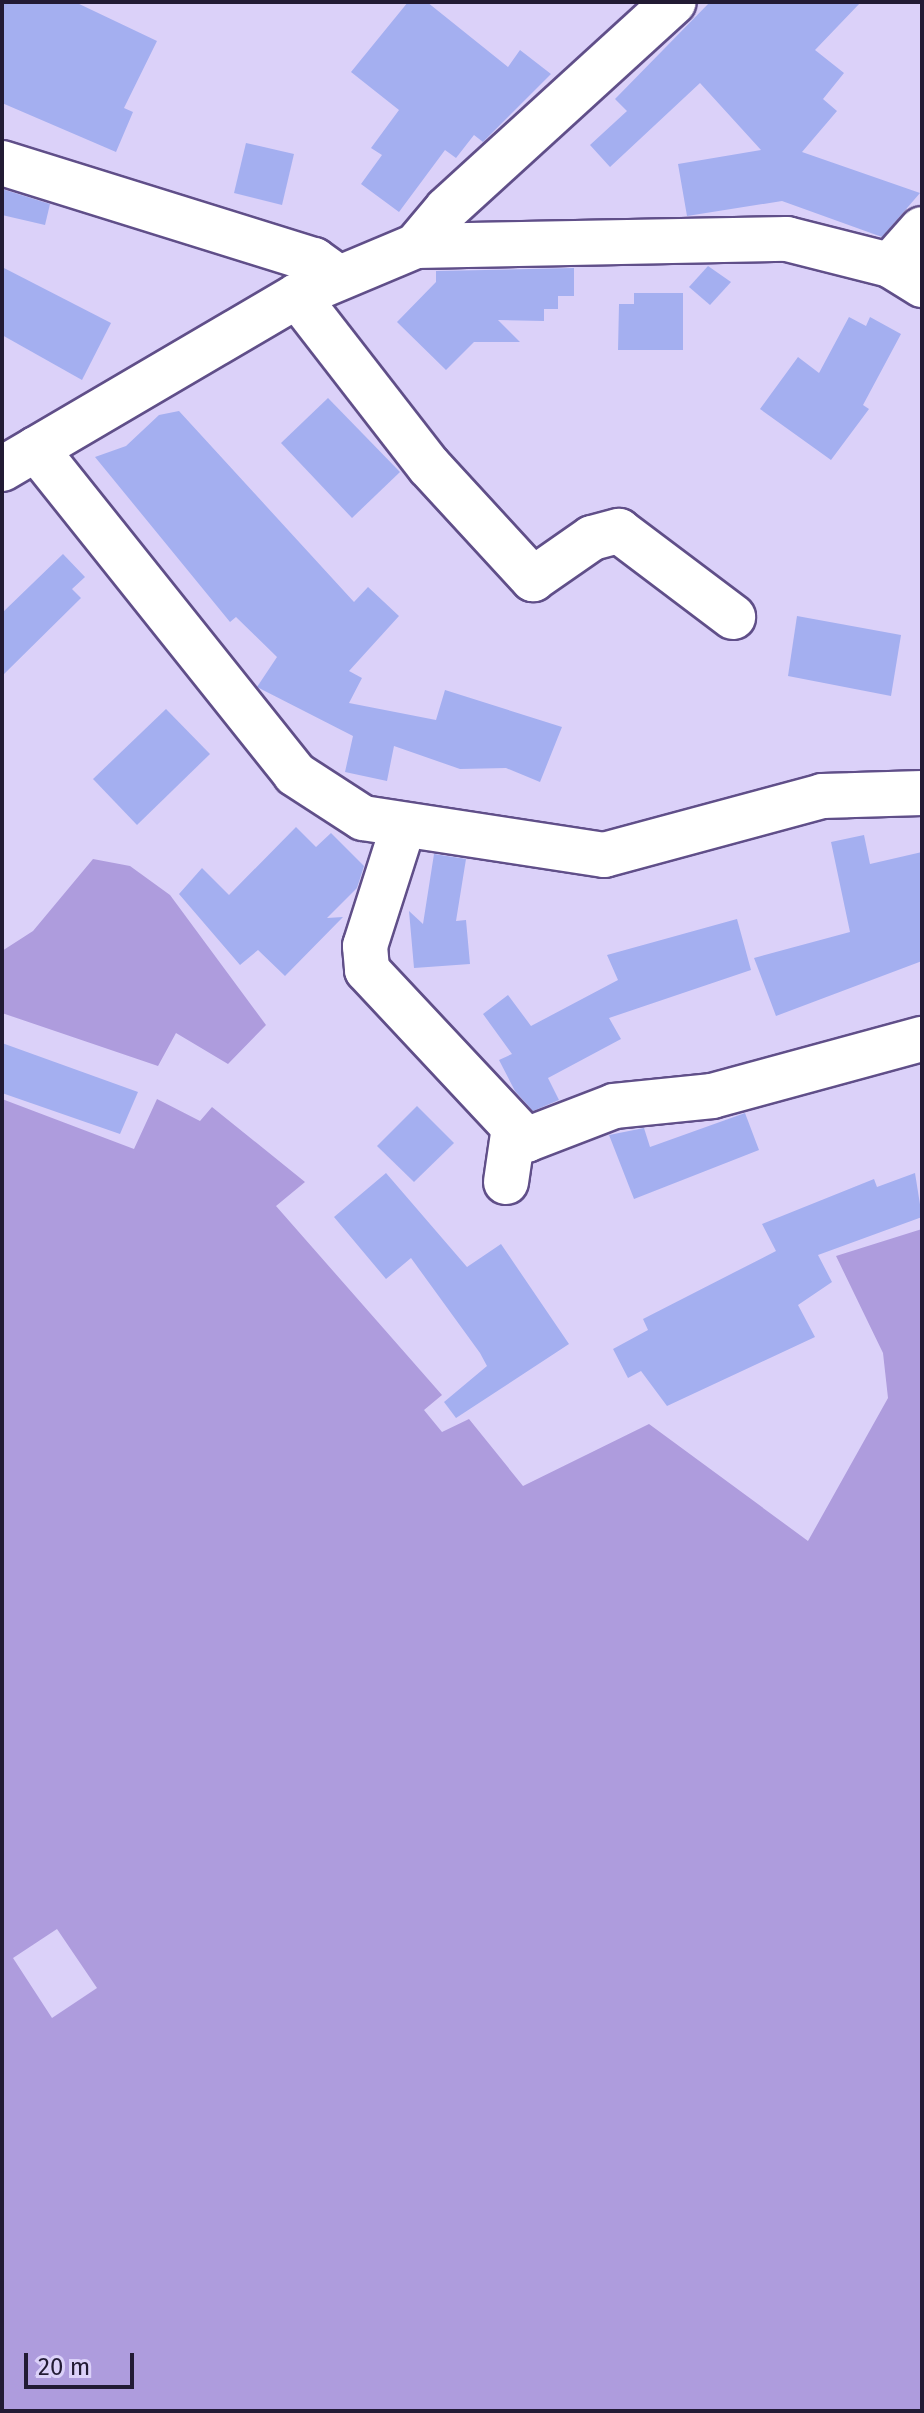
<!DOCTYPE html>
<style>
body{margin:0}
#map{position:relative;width:924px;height:2413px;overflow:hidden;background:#dbd1f9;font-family:"Fira Sans",sans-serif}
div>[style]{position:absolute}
.forest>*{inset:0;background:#ae9cdd}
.building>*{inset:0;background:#a4aff0}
.roads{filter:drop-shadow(2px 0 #604f89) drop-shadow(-2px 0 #604f89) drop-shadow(0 2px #604f89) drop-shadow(0 -2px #604f89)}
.minor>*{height:44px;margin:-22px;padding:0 22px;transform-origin:22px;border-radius:22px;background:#fff}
span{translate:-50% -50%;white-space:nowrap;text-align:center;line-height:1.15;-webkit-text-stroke:6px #dbd1f9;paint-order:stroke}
.frame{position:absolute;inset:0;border:4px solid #221b34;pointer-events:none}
.scale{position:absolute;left:24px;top:2353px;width:110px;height:36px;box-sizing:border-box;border:4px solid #221b34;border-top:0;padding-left:10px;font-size:24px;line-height:28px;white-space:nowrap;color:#221b34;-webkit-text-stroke:6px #dbd1f9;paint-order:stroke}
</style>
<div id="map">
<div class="forest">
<div style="clip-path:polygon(93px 859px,130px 866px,170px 895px,266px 1025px,228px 1064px,176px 1033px,158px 1066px,2px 1013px,2px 951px,33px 931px)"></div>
<div style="clip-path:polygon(evenodd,2px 1099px,134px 1149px,157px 1099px,200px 1121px,212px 1107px,305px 1182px,276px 1206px,442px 1395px,424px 1410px,442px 1432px,469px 1419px,523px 1486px,649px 1424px,808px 1541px,888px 1398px,883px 1353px,836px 1256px,922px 1229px,922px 2411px,2px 2411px,2px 1099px,57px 1929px,97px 1988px,52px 2018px,13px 1958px,57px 1929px)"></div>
</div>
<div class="building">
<div style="clip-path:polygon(2px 2px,75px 2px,157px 41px,124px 108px,133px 112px,116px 152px,2px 103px)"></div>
<div style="clip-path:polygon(408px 2px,427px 2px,508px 67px,520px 50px,551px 74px,483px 142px,474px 135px,456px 158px,445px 150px,399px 212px,361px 184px,382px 155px,371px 148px,399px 110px,351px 72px)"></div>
<div style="clip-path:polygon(710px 2px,861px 2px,815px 50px,844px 73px,823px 99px,837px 111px,802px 152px,920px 193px,882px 237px,782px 201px,687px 216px,678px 164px,761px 150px,700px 83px,610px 167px,590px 145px,627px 111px,615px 99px)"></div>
<div style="clip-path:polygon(246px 143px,294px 154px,282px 205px,234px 193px)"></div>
<div style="clip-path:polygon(2px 189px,50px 204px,45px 225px,2px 215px)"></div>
<div style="clip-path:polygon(708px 266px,731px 282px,710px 305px,689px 287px)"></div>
<div style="clip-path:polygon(2px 267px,111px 323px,82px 380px,2px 335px)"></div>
<div style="clip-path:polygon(574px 268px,574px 296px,558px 296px,558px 309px,544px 309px,544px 321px,498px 320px,520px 342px,474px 342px,446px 370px,397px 322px,436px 282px,436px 271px)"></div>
<div style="clip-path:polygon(634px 293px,683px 293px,683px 350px,618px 350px,619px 304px,634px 304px)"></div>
<div style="clip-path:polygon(849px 317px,866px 326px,870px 317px,901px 334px,863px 405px,869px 409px,831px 460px,760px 409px,798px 357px,819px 373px)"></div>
<div style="clip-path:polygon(328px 398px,400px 472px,352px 518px,281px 443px)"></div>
<div style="clip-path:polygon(179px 411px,354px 602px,368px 587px,399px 616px,349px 671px,362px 678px,349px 703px,436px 720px,445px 690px,562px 727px,540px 782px,506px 768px,460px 769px,394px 746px,387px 781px,345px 772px,353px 736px,257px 687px,277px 657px,236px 617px,230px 622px,95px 457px,126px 446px,159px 415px)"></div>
<div style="clip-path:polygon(63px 554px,85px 577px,72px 589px,81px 598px,2px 676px,2px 613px)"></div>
<div style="clip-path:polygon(797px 616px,901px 635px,891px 696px,788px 676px)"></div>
<div style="clip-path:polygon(166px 709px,210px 754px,137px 825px,93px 779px)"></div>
<div style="clip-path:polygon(296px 827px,316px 847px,331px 833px,364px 866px,357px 888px,327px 918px,343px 917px,285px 976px,258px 950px,240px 965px,179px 894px,202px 868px,229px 895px)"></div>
<div style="clip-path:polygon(864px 835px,870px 864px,922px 852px,922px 961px,776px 1016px,754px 958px,850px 932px,831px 842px)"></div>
<div style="clip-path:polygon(434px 854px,466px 859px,456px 921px,466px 920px,470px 964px,414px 968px,409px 911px,423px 924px)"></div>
<div style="clip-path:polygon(737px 919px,751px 970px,609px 1018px,621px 1039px,548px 1078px,559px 1100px,533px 1111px,515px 1091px,499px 1060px,512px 1054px,483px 1014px,508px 995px,531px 1026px,618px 980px,607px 955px)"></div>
<div style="clip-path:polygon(2px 1043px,138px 1092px,120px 1134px,2px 1093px)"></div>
<div style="clip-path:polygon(417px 1106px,454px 1143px,414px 1182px,377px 1146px)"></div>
<div style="clip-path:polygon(745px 1113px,759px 1150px,634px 1199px,609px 1135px,644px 1128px,650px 1147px)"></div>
<div style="clip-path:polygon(386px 1173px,467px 1267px,501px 1244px,569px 1344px,456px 1418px,444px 1402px,487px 1366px,480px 1353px,411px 1258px,386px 1279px,334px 1217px)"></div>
<div style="clip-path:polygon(915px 1173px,922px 1217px,818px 1255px,832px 1282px,798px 1305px,815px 1337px,667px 1406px,641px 1371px,628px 1378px,613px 1349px,648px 1330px,643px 1319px,776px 1251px,762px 1224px,874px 1179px,877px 1187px)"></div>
</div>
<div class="roads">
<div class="minor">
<div style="left:2px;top:163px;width:327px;rotate:17.3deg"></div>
<div style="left:314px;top:260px;width:27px;rotate:36deg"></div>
<div style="left:416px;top:246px;width:48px;rotate:-50deg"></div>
<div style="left:447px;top:209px;width:307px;rotate:-42.4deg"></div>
<div style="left:890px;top:265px;width:48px;rotate:-48.4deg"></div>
<div style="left:297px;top:296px;width:215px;rotate:52.2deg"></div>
<div style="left:429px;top:466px;width:154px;rotate:47.4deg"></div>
<div style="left:533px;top:579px;width:72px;rotate:-34.8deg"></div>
<div style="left:592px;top:538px;width:28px;rotate:-15deg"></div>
<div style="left:619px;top:531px;width:143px;rotate:37deg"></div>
<div style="left:36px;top:449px;width:416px;rotate:51.4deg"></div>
<div style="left:295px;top:774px;width:81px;rotate:32.9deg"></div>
<div style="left:363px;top:818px;width:244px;rotate:8.7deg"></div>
<div style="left:604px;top:855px;width:226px;rotate:-15.1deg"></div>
<div style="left:822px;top:796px;width:100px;rotate:-1.7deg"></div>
<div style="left:2px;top:469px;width:342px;rotate:-30.4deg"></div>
<div style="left:297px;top:296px;width:129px;rotate:-22.8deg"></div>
<div style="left:416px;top:246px;width:371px;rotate:-1.1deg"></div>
<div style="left:787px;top:239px;width:106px;rotate:14.2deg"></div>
<div style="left:890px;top:265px;width:38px;rotate:32deg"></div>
<div style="left:403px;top:827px;width:125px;rotate:107.7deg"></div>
<div style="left:365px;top:946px;width:24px;rotate:85deg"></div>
<div style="left:367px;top:970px;width:233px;rotate:46.9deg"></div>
<div style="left:526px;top:1140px;width:94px;rotate:-21.1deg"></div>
<div style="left:614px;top:1106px;width:99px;rotate:-5.8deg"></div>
<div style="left:712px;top:1096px;width:218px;rotate:-15.2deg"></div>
<div style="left:506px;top:1182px;width:49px;rotate:-81.7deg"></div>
</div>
</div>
<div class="frame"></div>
<div class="scale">20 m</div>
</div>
